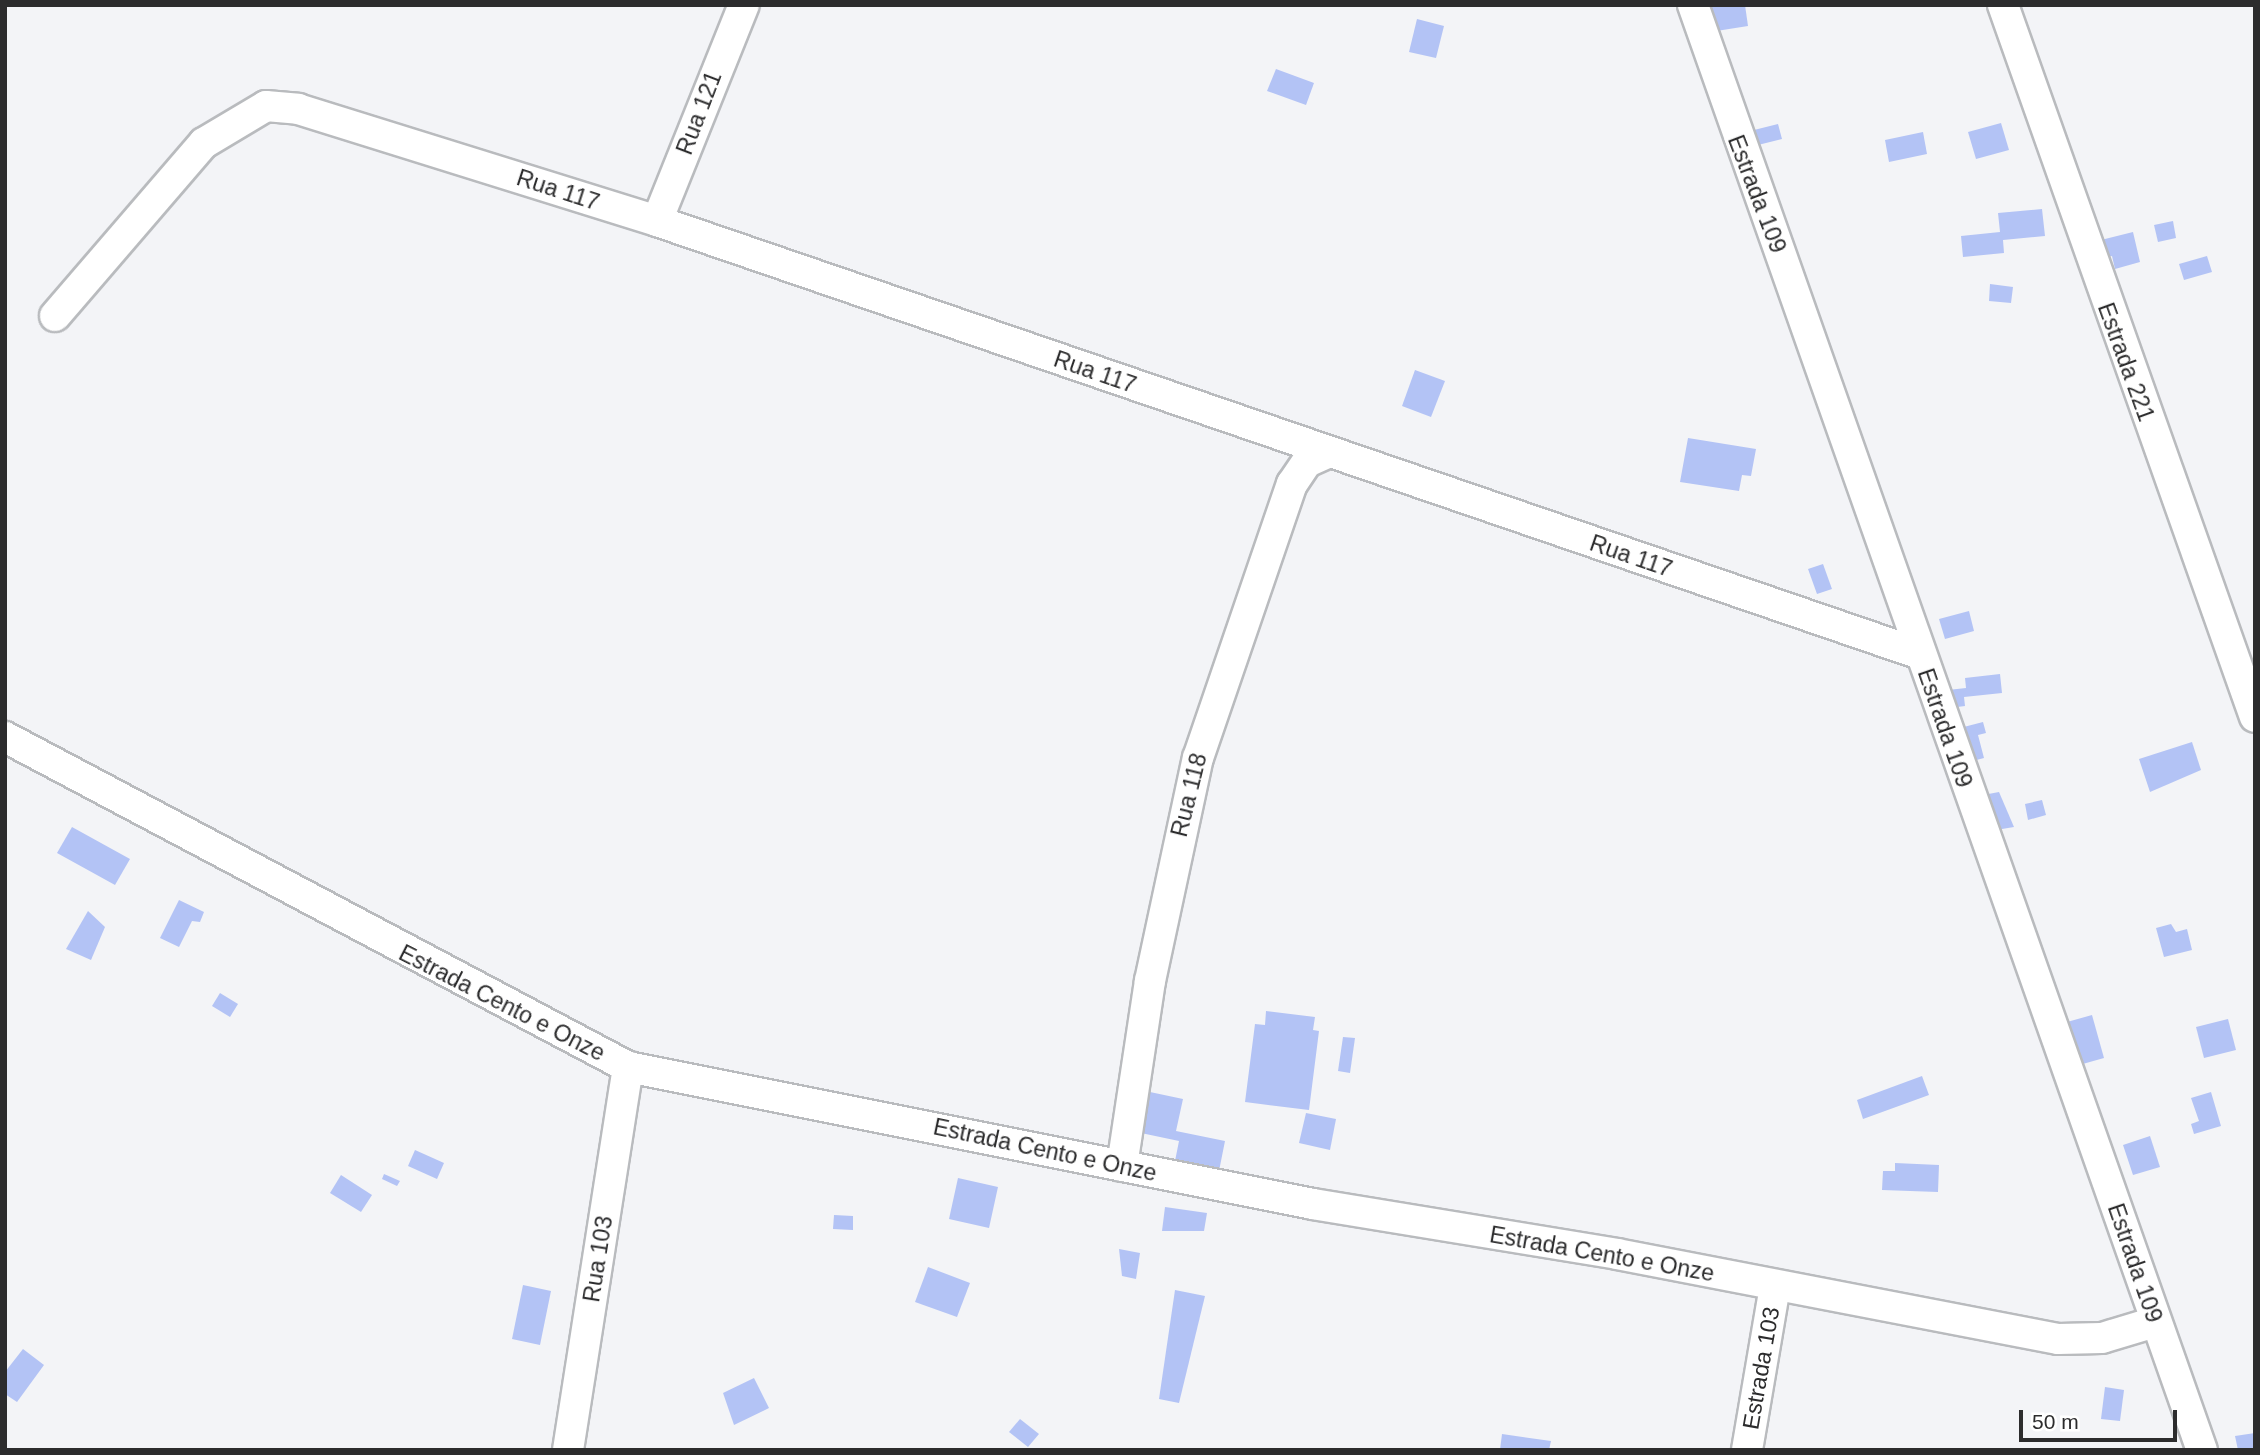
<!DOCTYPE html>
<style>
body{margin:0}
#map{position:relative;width:2260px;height:1455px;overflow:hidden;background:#f3f4f7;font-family:Arial,sans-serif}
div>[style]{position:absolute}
.building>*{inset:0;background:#b3c3f5}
.roads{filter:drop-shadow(2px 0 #b9bbbe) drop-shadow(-2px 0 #b9bbbe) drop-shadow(0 2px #b9bbbe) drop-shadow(0 -2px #b9bbbe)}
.minor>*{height:30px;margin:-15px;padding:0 15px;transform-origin:15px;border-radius:15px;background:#fff}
span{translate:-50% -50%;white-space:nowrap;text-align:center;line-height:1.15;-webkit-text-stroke:6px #fff;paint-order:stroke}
.street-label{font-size:23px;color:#2c2c2d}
.frame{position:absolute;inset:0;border:7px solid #2c2c2d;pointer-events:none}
.scale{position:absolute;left:2019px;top:1410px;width:158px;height:32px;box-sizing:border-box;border:4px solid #2c2c2d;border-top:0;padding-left:9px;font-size:21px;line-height:24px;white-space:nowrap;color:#2c2c2d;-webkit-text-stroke:5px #fff;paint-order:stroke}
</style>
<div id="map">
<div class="building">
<div style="clip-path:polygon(1745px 5px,1748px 26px,1710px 32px,1706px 6px)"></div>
<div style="clip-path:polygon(1417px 19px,1444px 26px,1436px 58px,1409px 52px)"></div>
<div style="clip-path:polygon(1276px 69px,1314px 83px,1306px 105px,1267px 91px)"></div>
<div style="clip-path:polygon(2001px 123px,2009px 150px,1976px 159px,1968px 132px)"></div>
<div style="clip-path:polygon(1778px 124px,1782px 139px,1754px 146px,1750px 131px)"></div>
<div style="clip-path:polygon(1923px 132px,1927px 154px,1889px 162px,1885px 140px)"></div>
<div style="clip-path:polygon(2042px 209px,2045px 236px,2003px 240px,2004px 253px,1963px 257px,1961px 236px,2000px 232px,1998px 213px)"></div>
<div style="clip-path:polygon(2173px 221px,2176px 238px,2158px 242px,2154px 225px)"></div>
<div style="clip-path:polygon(2133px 232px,2140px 262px,2115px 269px,2112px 256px,2097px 260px,2093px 242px)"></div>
<div style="clip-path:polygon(2207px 256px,2212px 272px,2184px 280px,2179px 264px)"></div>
<div style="clip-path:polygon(1990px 284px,2013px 287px,2011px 303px,1989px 301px)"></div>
<div style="clip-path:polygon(1415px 370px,1445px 381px,1431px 417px,1402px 406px)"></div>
<div style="clip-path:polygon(1688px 438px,1756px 449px,1751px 476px,1742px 475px,1739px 491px,1680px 482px)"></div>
<div style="clip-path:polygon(1823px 564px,1832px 589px,1817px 594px,1808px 569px)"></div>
<div style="clip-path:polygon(1969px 611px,1974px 631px,1945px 639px,1939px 619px)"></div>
<div style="clip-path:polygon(2000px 674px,2002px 693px,1964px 697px,1965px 706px,1942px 709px,1939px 691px,1966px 688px,1965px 678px)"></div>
<div style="clip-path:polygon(1983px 722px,1986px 733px,1978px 735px,1984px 758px,1965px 763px,1956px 729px)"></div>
<div style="clip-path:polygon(2192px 742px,2201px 770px,2150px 792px,2139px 759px)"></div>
<div style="clip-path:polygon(1999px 792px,2014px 827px,1990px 831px,1983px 795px)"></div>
<div style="clip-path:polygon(2042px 800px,2046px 815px,2028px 820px,2025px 804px)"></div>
<div style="clip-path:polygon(72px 827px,130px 859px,115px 885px,57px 853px)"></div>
<div style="clip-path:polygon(179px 900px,204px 912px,200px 922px,192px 921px,179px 947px,160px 938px)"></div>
<div style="clip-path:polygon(88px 911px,105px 927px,91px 960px,66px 949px)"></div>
<div style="clip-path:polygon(2171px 924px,2176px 932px,2187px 929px,2192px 950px,2164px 957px,2156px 928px)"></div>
<div style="clip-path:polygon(220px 993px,238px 1004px,230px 1017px,212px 1006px)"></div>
<div style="clip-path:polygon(1266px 1011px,1315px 1017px,1313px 1030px,1319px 1031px,1309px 1110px,1245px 1102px,1255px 1024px,1265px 1025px)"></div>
<div style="clip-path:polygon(2092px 1015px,2104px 1058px,2072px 1067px,2060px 1024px)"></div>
<div style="clip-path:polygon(2228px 1019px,2236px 1050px,2204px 1058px,2196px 1027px)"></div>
<div style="clip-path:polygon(1343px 1037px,1355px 1038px,1350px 1073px,1338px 1071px)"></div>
<div style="clip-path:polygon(1922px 1076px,1929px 1095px,1863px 1119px,1857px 1100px)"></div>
<div style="clip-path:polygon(1150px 1092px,1183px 1099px,1176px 1131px,1225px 1141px,1218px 1176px,1174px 1166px,1179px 1141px,1141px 1133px)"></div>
<div style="clip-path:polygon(2211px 1092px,2221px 1126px,2194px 1134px,2191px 1124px,2199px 1121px,2191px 1098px)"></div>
<div style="clip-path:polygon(1306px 1113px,1336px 1119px,1330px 1150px,1299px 1143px)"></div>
<div style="clip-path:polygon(2150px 1136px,2160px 1167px,2133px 1175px,2123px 1145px)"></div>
<div style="clip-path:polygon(415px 1150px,444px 1163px,437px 1179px,408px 1166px)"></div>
<div style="clip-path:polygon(1895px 1163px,1939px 1165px,1938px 1192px,1882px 1190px,1883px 1171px,1895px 1171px)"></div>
<div style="clip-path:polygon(384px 1174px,400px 1181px,397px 1186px,382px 1179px)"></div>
<div style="clip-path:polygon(341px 1175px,372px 1195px,361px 1212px,330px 1193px)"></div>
<div style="clip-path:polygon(958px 1178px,998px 1187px,989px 1228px,949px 1219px)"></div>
<div style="clip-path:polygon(1165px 1207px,1207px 1213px,1204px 1231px,1162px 1231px)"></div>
<div style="clip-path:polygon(834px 1215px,853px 1216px,853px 1230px,833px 1229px)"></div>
<div style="clip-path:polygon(1119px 1249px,1140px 1253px,1136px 1279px,1122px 1276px)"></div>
<div style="clip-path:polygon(928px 1267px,970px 1283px,957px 1317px,915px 1302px)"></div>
<div style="clip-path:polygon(523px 1285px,551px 1291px,540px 1345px,512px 1339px)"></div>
<div style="clip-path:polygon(1175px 1290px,1205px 1296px,1179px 1403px,1159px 1399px)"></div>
<div style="clip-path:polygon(23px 1349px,44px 1365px,17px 1402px,5px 1394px,5px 1372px)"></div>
<div style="clip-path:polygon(754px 1378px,769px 1408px,734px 1425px,723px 1393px)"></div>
<div style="clip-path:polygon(2105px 1387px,2124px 1390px,2120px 1421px,2101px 1419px)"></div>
<div style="clip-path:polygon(1020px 1419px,1039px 1434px,1028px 1447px,1009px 1432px)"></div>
<div style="clip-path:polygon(2255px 1433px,2255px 1450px,2238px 1450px,2235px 1436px)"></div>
<div style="clip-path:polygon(1502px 1434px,1551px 1441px,1549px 1450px,1500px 1450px)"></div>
</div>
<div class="roads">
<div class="minor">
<div style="left:1693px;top:5px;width:1532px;rotate:70.6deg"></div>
<div style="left:2003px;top:5px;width:755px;rotate:70.51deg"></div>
<div style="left:657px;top:221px;width:233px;rotate:-68.1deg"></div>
<div style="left:55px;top:316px;width:228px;rotate:-49.3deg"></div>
<div style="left:204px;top:143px;width:72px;rotate:-30.8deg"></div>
<div style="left:266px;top:106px;width:32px;rotate:5deg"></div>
<div style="left:298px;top:109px;width:376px;rotate:17.3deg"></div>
<div style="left:657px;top:221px;width:1335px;rotate:18.92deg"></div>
<div style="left:5px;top:737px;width:705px;rotate:27.91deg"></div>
<div style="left:628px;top:1067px;width:699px;rotate:11.31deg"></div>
<div style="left:1313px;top:1204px;width:308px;rotate:9.3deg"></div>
<div style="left:1617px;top:1254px;width:449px;rotate:10.9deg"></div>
<div style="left:2058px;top:1339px;width:44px;rotate:-1.3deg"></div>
<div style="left:2102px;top:1338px;width:55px;rotate:-16.8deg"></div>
<div style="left:1122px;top:1166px;width:187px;rotate:-81.4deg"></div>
<div style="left:1150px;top:981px;width:228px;rotate:-77.9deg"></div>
<div style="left:1198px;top:758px;width:290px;rotate:-71.1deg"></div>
<div style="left:1292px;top:484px;width:27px;rotate:-56deg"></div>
<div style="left:1307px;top:462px;width:22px;rotate:-24deg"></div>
<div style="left:568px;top:1450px;width:388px;rotate:-81.1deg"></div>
<div style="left:1747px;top:1450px;width:165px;rotate:-80.3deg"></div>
</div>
</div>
<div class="street-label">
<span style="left:699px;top:113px;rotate:-69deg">Rua 121</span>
<span style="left:558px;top:190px;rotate:18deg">Rua 117</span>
<span style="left:1757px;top:194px;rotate:69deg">Estrada 109</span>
<span style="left:2126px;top:362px;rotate:70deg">Estrada 221</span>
<span style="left:1095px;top:372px;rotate:19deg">Rua 117</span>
<span style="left:1631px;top:556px;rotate:19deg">Rua 117</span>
<span style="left:1945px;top:728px;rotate:71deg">Estrada 109</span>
<span style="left:1189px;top:795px;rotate:-76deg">Rua 118</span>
<span style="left:502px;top:1003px;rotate:27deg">Estrada Cento e Onze</span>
<span style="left:1045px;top:1150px;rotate:12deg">Estrada Cento e Onze</span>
<span style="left:1602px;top:1254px;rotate:10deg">Estrada Cento e Onze</span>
<span style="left:598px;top:1259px;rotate:-81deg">Rua 103</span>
<span style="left:2135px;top:1263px;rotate:71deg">Estrada 109</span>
<span style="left:1761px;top:1368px;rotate:-80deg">Estrada 103</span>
</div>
<div class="frame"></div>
<div class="scale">50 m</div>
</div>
